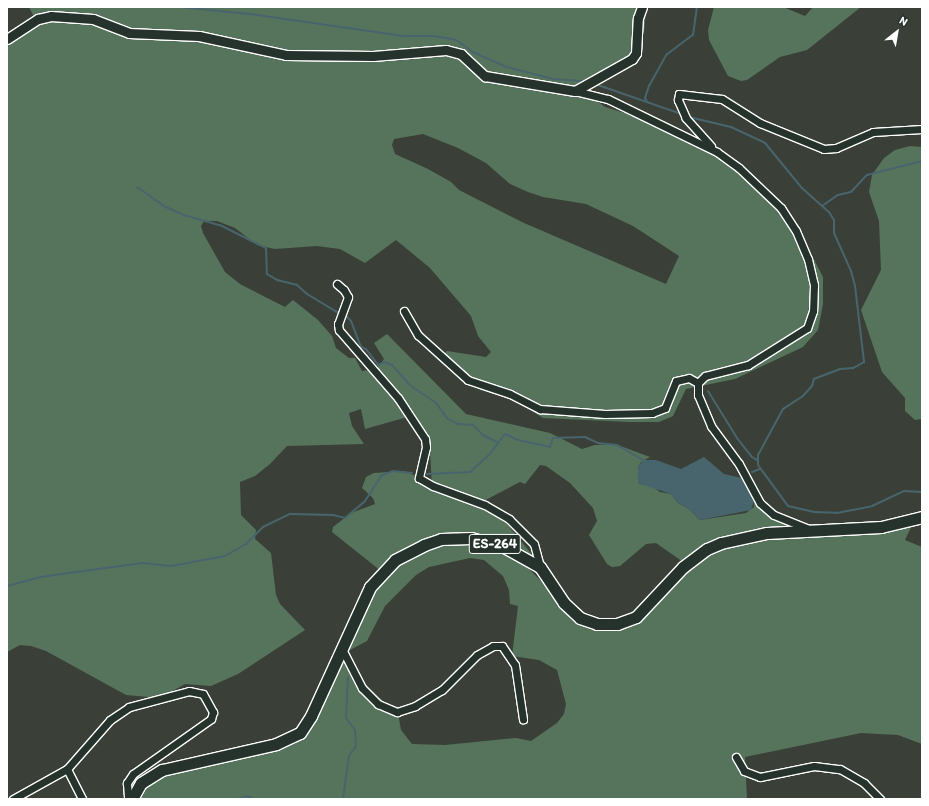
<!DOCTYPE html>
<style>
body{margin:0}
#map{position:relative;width:929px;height:806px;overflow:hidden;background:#3a4038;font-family:Itim,sans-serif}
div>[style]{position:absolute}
.green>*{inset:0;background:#56745c}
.water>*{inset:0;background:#48656e}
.stream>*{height:2px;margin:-1px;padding:0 1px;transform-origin:1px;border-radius:1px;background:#48656e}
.roads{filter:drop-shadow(1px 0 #fff) drop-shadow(-1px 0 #fff) drop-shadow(0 1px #fff) drop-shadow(0 -1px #fff)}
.minor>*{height:7px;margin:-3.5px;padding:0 3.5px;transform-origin:3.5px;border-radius:3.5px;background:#26332d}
.tertiary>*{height:9px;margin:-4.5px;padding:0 4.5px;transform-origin:4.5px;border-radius:4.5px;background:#26332d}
.primary>*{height:11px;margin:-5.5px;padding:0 5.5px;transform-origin:5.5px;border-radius:5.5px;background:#26332d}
span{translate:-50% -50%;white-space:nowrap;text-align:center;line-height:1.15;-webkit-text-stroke:4px #26332d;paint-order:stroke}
.shield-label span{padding:1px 3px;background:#26332d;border:1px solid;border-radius:3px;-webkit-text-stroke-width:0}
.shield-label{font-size:14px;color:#fff;font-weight:700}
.frame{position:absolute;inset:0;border:8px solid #fff;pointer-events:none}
.north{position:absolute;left:877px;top:12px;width:40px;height:40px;-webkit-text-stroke:3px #26332d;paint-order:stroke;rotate:31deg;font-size:11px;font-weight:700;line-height:16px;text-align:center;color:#fff}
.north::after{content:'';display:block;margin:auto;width:14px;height:18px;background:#fff;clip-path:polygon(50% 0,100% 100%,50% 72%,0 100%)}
</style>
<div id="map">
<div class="green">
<div style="clip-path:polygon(evenodd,29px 7px,649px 7px,646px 11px,644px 33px,634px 53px,588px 83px,589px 95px,605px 107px,635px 116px,734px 165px,793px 219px,823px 277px,823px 304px,818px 330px,803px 347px,735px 379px,686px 389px,673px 416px,659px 422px,629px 422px,543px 418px,514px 400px,480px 390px,441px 357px,447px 351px,486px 357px,491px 352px,478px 336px,471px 316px,430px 268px,396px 240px,365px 263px,340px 249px,317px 246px,275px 249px,257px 245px,235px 228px,217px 221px,204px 221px,201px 226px,203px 233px,225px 272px,240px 284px,285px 307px,293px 300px,318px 320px,332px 336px,336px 348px,349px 358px,355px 358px,362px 371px,376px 369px,384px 359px,374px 343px,387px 334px,466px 414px,550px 433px,582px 449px,595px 445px,615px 444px,650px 457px,641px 462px,638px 468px,639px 484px,651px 485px,660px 492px,671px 494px,678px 503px,689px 509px,700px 520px,746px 513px,754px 507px,754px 500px,761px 504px,768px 513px,779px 521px,793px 528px,756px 533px,686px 564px,656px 543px,646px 544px,620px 566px,612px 567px,607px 564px,589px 535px,597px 521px,593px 508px,570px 483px,546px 466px,540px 465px,525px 484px,520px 482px,476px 505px,506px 523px,535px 558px,501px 539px,483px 534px,451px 533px,416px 543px,400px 552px,381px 571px,332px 532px,333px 527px,351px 513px,375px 504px,373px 498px,362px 488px,366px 477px,374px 473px,404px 471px,418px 477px,432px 487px,430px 451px,411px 416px,365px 429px,361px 409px,349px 413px,352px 426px,364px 444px,287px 446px,270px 464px,255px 476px,240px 482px,241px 515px,256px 530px,255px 539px,271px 553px,276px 595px,280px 604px,305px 630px,238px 674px,211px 686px,185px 684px,160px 698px,126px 695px,46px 651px,31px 646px,20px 645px,7px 652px,7px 46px,30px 30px,35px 19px,29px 7px,423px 134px,458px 148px,486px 163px,510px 184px,528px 192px,543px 197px,586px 204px,633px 226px,679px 256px,666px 284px,524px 223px,459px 190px,451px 182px,428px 169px,395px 154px,392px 145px,394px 139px,423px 134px)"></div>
<div style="clip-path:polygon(714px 7px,783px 7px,805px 16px,813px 7px,861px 7px,807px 50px,780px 57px,747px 80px,741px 81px,728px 76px,709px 40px,708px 30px)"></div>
<div style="clip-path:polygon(910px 146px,922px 147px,922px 419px,915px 420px,905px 411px,905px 398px,882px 372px,861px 310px,881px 270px,879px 221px,869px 192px,872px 175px,884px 158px,895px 150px)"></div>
<div style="clip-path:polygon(evenodd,913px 523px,905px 540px,922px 547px,922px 744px,898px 735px,861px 733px,745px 757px,747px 799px,141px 799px,148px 786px,166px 774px,304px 734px,316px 720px,376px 591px,389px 573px,407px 557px,432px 547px,458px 543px,483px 544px,504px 551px,522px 562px,551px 591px,605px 629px,619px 629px,643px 619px,695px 565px,718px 550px,744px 541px,913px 523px,470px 558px,484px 560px,503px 576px,509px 590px,510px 604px,518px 606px,512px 656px,539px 660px,557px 670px,566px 704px,564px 714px,557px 723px,531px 741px,516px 738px,445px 745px,412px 744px,401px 730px,397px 708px,385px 703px,363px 682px,348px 651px,367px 641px,385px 606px,416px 575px,429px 567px,470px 558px)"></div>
</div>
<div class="water">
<div style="clip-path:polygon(704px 457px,724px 474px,742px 478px,754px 501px,751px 510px,700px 520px,689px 509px,678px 503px,671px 494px,638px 483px,638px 468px,643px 460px,656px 460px,681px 469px)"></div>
</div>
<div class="stream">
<div style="left:179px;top:7px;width:71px;rotate:5.6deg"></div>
<div style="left:250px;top:14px;width:155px;rotate:8.2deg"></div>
<div style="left:403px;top:36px;width:31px"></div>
<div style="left:434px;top:36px;width:22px;rotate:10deg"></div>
<div style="left:456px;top:40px;width:21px;rotate:35deg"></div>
<div style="left:473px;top:52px;width:37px;rotate:24deg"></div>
<div style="left:507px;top:67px;width:48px;rotate:14.6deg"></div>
<div style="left:553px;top:79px;width:32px;rotate:4deg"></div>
<div style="left:595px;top:84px;width:91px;rotate:19.2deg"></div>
<div style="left:647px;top:102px;width:4px;rotate:-117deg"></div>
<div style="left:645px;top:98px;width:13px;rotate:-72deg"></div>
<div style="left:649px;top:86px;width:35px;rotate:-61deg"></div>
<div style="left:666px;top:55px;width:34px;rotate:-37deg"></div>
<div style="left:693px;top:35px;width:28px;rotate:-82deg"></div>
<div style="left:689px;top:117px;width:43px;rotate:13.4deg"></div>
<div style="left:731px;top:127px;width:38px;rotate:25deg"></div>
<div style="left:765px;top:143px;width:58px;rotate:50.6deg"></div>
<div style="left:802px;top:188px;width:36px;rotate:42deg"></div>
<div style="left:829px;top:212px;width:9px;rotate:58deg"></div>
<div style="left:834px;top:220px;width:13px;rotate:90deg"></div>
<div style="left:834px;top:233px;width:42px;rotate:65.9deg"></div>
<div style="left:851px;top:271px;width:16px;rotate:75deg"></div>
<div style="left:855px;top:286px;width:77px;rotate:83.2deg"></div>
<div style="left:864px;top:362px;width:13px;rotate:151deg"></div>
<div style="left:853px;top:368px;width:13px;rotate:176deg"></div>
<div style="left:840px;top:369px;width:28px;rotate:159deg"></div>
<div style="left:814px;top:379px;width:7px;rotate:106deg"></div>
<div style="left:812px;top:386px;width:13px;rotate:132deg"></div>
<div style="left:803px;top:396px;width:24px;rotate:147deg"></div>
<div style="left:783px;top:409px;width:52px;rotate:118.5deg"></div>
<div style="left:758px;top:455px;width:10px;rotate:90deg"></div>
<div style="left:758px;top:465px;width:51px;rotate:53.8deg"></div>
<div style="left:788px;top:506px;width:27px;rotate:13deg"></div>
<div style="left:814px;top:512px;width:23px;rotate:2deg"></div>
<div style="left:837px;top:513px;width:36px;rotate:-11deg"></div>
<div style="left:872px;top:506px;width:35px;rotate:-25deg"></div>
<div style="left:904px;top:491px;width:18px;rotate:3deg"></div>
<div style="left:137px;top:187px;width:35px;rotate:35deg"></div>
<div style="left:166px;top:207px;width:20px;rotate:24deg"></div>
<div style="left:184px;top:215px;width:37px;rotate:16deg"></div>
<div style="left:220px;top:225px;width:51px;rotate:26.6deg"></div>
<div style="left:266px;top:248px;width:26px;rotate:88deg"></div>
<div style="left:267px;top:274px;width:12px;rotate:31deg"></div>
<div style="left:277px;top:280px;width:21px;rotate:14deg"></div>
<div style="left:297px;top:285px;width:13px;rotate:42deg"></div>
<div style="left:307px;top:294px;width:37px;rotate:31deg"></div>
<div style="left:822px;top:206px;width:19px;rotate:-35deg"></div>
<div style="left:838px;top:195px;width:13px;rotate:-13deg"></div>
<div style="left:851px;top:192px;width:23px;rotate:-47deg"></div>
<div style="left:867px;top:175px;width:57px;rotate:-14.3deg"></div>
<div style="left:345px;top:315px;width:8px;rotate:45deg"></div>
<div style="left:351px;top:321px;width:28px;rotate:69deg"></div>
<div style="left:361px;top:347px;width:5px;rotate:22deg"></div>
<div style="left:366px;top:349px;width:20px;rotate:53deg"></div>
<div style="left:378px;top:365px;width:7px;rotate:-27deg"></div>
<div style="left:384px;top:362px;width:9px;rotate:21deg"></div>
<div style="left:392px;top:365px;width:28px;rotate:48deg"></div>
<div style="left:411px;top:386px;width:30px;rotate:34deg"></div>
<div style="left:436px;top:403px;width:19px;rotate:54deg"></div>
<div style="left:447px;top:418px;width:13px;rotate:29deg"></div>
<div style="left:458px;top:424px;width:15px;rotate:4deg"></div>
<div style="left:473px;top:425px;width:14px;rotate:45deg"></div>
<div style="left:483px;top:435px;width:16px;rotate:27deg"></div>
<div style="left:708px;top:391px;width:55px;rotate:58.3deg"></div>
<div style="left:737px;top:438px;width:24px;rotate:52deg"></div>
<div style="left:752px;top:457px;width:6px;rotate:31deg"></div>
<div style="left:752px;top:472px;width:9px;rotate:-21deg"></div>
<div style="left:427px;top:474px;width:43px;rotate:-2.7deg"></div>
<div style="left:470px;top:472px;width:25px;rotate:-42deg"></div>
<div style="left:489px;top:455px;width:26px;rotate:-53deg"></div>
<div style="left:505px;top:434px;width:14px;rotate:25deg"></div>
<div style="left:518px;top:440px;width:33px;rotate:12deg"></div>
<div style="left:550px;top:447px;width:9px;rotate:-72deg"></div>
<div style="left:553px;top:438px;width:32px;rotate:-2deg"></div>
<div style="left:585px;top:437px;width:14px;rotate:25deg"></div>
<div style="left:598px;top:443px;width:19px;rotate:6deg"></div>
<div style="left:617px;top:445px;width:32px;rotate:30deg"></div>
<div style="left:7px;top:586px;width:34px;rotate:-15deg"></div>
<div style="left:40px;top:577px;width:103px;rotate:-7.8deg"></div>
<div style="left:142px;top:563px;width:29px;rotate:6deg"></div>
<div style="left:171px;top:566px;width:55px;rotate:-10.5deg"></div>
<div style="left:225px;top:556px;width:24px;rotate:-30deg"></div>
<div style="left:246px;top:544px;width:24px;rotate:-45deg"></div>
<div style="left:263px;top:527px;width:30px;rotate:-26deg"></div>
<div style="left:290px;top:514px;width:43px;rotate:1.3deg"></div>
<div style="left:333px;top:515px;width:12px;rotate:14deg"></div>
<div style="left:345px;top:518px;width:26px;rotate:-40deg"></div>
<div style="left:365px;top:501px;width:30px;rotate:-57deg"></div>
<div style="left:381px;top:476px;width:13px;rotate:-23deg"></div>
<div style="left:393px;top:471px;width:19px;rotate:6deg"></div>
<div style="left:238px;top:799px;width:9px;rotate:-18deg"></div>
<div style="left:247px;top:796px;width:8px;rotate:23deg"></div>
<div style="left:343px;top:799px;width:43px;rotate:-82.1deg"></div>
<div style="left:349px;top:756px;width:12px;rotate:-55deg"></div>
<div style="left:356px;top:746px;width:16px;rotate:-94deg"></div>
<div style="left:355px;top:730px;width:15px;rotate:-127deg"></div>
<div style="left:346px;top:718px;width:41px;rotate:-87.2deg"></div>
</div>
<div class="roads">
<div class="minor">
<div style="left:575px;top:91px;width:34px;rotate:14deg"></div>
<div style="left:608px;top:99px;width:121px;rotate:25.9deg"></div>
<div style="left:717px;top:152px;width:27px;rotate:36deg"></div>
<div style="left:739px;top:168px;width:58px;rotate:43.6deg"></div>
<div style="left:781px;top:208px;width:27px;rotate:57deg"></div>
<div style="left:796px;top:231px;width:30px;rotate:67deg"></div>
<div style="left:808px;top:259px;width:27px;rotate:77deg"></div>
<div style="left:814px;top:285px;width:26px;rotate:92deg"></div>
<div style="left:813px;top:311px;width:18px;rotate:109deg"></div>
<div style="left:807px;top:328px;width:70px;rotate:147.9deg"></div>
<div style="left:748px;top:365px;width:44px;rotate:165.7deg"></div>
<div style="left:705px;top:376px;width:10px;rotate:135deg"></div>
<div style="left:698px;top:383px;width:12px;rotate:90deg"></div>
<div style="left:698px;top:395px;width:34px;rotate:67deg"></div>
<div style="left:711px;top:426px;width:47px;rotate:53.6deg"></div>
<div style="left:739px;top:464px;width:44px;rotate:61.7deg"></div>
<div style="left:760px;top:503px;width:18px;rotate:41deg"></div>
<div style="left:774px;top:515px;width:37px;rotate:22deg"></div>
<div style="left:711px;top:146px;width:38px;rotate:-132deg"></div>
<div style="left:686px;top:118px;width:20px;rotate:-114deg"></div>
<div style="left:678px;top:100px;width:6px;rotate:-81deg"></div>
<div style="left:679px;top:94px;width:43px;rotate:6.6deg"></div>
<div style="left:722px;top:99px;width:45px;rotate:32.3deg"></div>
<div style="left:760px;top:123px;width:69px;rotate:22.1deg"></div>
<div style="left:824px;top:149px;width:12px;rotate:-5deg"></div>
<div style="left:836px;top:148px;width:40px;rotate:-23.4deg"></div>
<div style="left:873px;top:132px;width:49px;rotate:-3.5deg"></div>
<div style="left:337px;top:284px;width:9px;rotate:41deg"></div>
<div style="left:344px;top:290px;width:8px;rotate:60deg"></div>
<div style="left:348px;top:297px;width:29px;rotate:110deg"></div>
<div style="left:338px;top:324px;width:6px;rotate:81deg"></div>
<div style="left:339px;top:330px;width:90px;rotate:49.1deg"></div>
<div style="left:398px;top:398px;width:49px;rotate:56.6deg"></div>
<div style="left:425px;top:439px;width:8px;rotate:83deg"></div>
<div style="left:426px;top:447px;width:32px;rotate:103deg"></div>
<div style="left:419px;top:478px;width:16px;rotate:30deg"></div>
<div style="left:433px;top:486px;width:55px;rotate:20.1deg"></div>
<div style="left:485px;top:505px;width:28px;rotate:30deg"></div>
<div style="left:509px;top:519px;width:35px;rotate:45deg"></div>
<div style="left:534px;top:544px;width:24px;rotate:75deg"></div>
<div style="left:404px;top:311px;width:28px;rotate:60deg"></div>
<div style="left:418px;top:335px;width:67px;rotate:42deg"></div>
<div style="left:468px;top:380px;width:44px;rotate:18.4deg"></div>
<div style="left:510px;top:394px;width:34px;rotate:27deg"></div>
<div style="left:540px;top:409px;width:65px;rotate:4.4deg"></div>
<div style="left:605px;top:414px;width:47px;rotate:-1.2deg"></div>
<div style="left:652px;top:413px;width:14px;rotate:-21deg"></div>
<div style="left:665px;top:408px;width:29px;rotate:-68deg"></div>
<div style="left:676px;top:381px;width:13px;rotate:-13deg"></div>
<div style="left:689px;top:378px;width:10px;rotate:29deg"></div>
<div style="left:341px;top:647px;width:46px;rotate:62.9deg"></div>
<div style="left:362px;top:688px;width:23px;rotate:45deg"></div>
<div style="left:378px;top:704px;width:21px;rotate:23deg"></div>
<div style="left:397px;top:712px;width:19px;rotate:-18deg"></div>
<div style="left:415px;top:706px;width:31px;rotate:-31deg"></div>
<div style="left:442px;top:690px;width:49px;rotate:-45deg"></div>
<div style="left:477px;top:655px;width:18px;rotate:-29deg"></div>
<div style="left:493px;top:646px;width:9px"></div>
<div style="left:502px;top:646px;width:23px;rotate:56deg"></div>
<div style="left:515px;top:665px;width:55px;rotate:81.6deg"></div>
<div style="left:736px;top:757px;width:16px;rotate:60deg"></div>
<div style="left:744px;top:771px;width:17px;rotate:21deg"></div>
<div style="left:760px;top:777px;width:55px;rotate:-11.5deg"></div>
<div style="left:814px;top:766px;width:26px;rotate:7deg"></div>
<div style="left:840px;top:769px;width:28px;rotate:30deg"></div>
<div style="left:864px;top:783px;width:23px;rotate:45deg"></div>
<div style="left:67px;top:769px;width:34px;rotate:63deg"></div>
<div style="left:13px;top:799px;width:62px;rotate:-29.1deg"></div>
<div style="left:67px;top:769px;width:65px;rotate:-48.7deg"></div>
<div style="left:110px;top:720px;width:23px;rotate:-34deg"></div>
<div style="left:129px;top:707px;width:62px;rotate:-14.9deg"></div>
<div style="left:189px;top:691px;width:14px;rotate:12deg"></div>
<div style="left:203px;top:694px;width:21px;rotate:61deg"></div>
<div style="left:213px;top:712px;width:7px;rotate:106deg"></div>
<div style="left:211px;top:719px;width:95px;rotate:144.8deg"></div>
<div style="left:133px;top:774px;width:11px;rotate:124deg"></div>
<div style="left:127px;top:783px;width:16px;rotate:86deg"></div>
</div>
<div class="tertiary">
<div style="left:7px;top:39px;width:37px;rotate:-33deg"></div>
<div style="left:38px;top:19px;width:13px;rotate:-13deg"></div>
<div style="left:51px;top:16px;width:42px;rotate:4.1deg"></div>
<div style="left:93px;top:19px;width:39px;rotate:21deg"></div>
<div style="left:129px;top:33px;width:70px;rotate:2.5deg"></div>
<div style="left:199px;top:36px;width:89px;rotate:12.3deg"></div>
<div style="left:286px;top:55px;width:87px;rotate:0.7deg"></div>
<div style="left:373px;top:56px;width:73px;rotate:-4.7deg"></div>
<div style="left:446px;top:50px;width:16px;rotate:15deg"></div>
<div style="left:461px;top:54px;width:33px;rotate:43deg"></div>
<div style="left:485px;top:76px;width:91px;rotate:9.5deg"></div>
<div style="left:575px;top:91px;width:65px;rotate:-29.3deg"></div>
<div style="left:632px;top:59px;width:7px;rotate:-56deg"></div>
<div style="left:636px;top:53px;width:35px;rotate:-87deg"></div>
<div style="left:638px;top:18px;width:12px;rotate:-70deg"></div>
</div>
<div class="primary">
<div style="left:132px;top:799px;width:18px;rotate:-61deg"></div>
<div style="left:141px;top:783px;width:25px;rotate:-32deg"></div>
<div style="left:162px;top:770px;width:117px;rotate:-12.8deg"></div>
<div style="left:276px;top:744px;width:26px;rotate:-25deg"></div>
<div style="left:300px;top:733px;width:20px;rotate:-57deg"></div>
<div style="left:311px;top:716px;width:142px;rotate:-65.4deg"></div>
<div style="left:370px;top:587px;width:37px;rotate:-47deg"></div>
<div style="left:395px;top:560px;width:33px;rotate:-27deg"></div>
<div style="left:424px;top:545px;width:18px;rotate:-19deg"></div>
<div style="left:441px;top:539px;width:30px;rotate:-2deg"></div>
<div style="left:471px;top:538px;width:34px;rotate:15deg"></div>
<div style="left:504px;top:547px;width:41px;rotate:29.1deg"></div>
<div style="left:540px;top:567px;width:43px;rotate:56.3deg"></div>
<div style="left:564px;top:603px;width:22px;rotate:43deg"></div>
<div style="left:580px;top:618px;width:18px;rotate:19deg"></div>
<div style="left:597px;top:624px;width:20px"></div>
<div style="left:617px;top:624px;width:20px;rotate:-20deg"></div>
<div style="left:636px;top:617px;width:69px;rotate:-46.8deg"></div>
<div style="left:683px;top:567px;width:30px;rotate:-37deg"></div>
<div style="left:707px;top:549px;width:15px;rotate:-23deg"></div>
<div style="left:721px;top:543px;width:47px;rotate:-12.3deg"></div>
<div style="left:767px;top:533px;width:114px;rotate:-3deg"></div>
<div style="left:881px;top:527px;width:42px;rotate:-13.7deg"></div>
</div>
</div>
<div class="shield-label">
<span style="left:495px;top:544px">ES-264</span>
</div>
<div class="frame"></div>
<div class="north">N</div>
</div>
